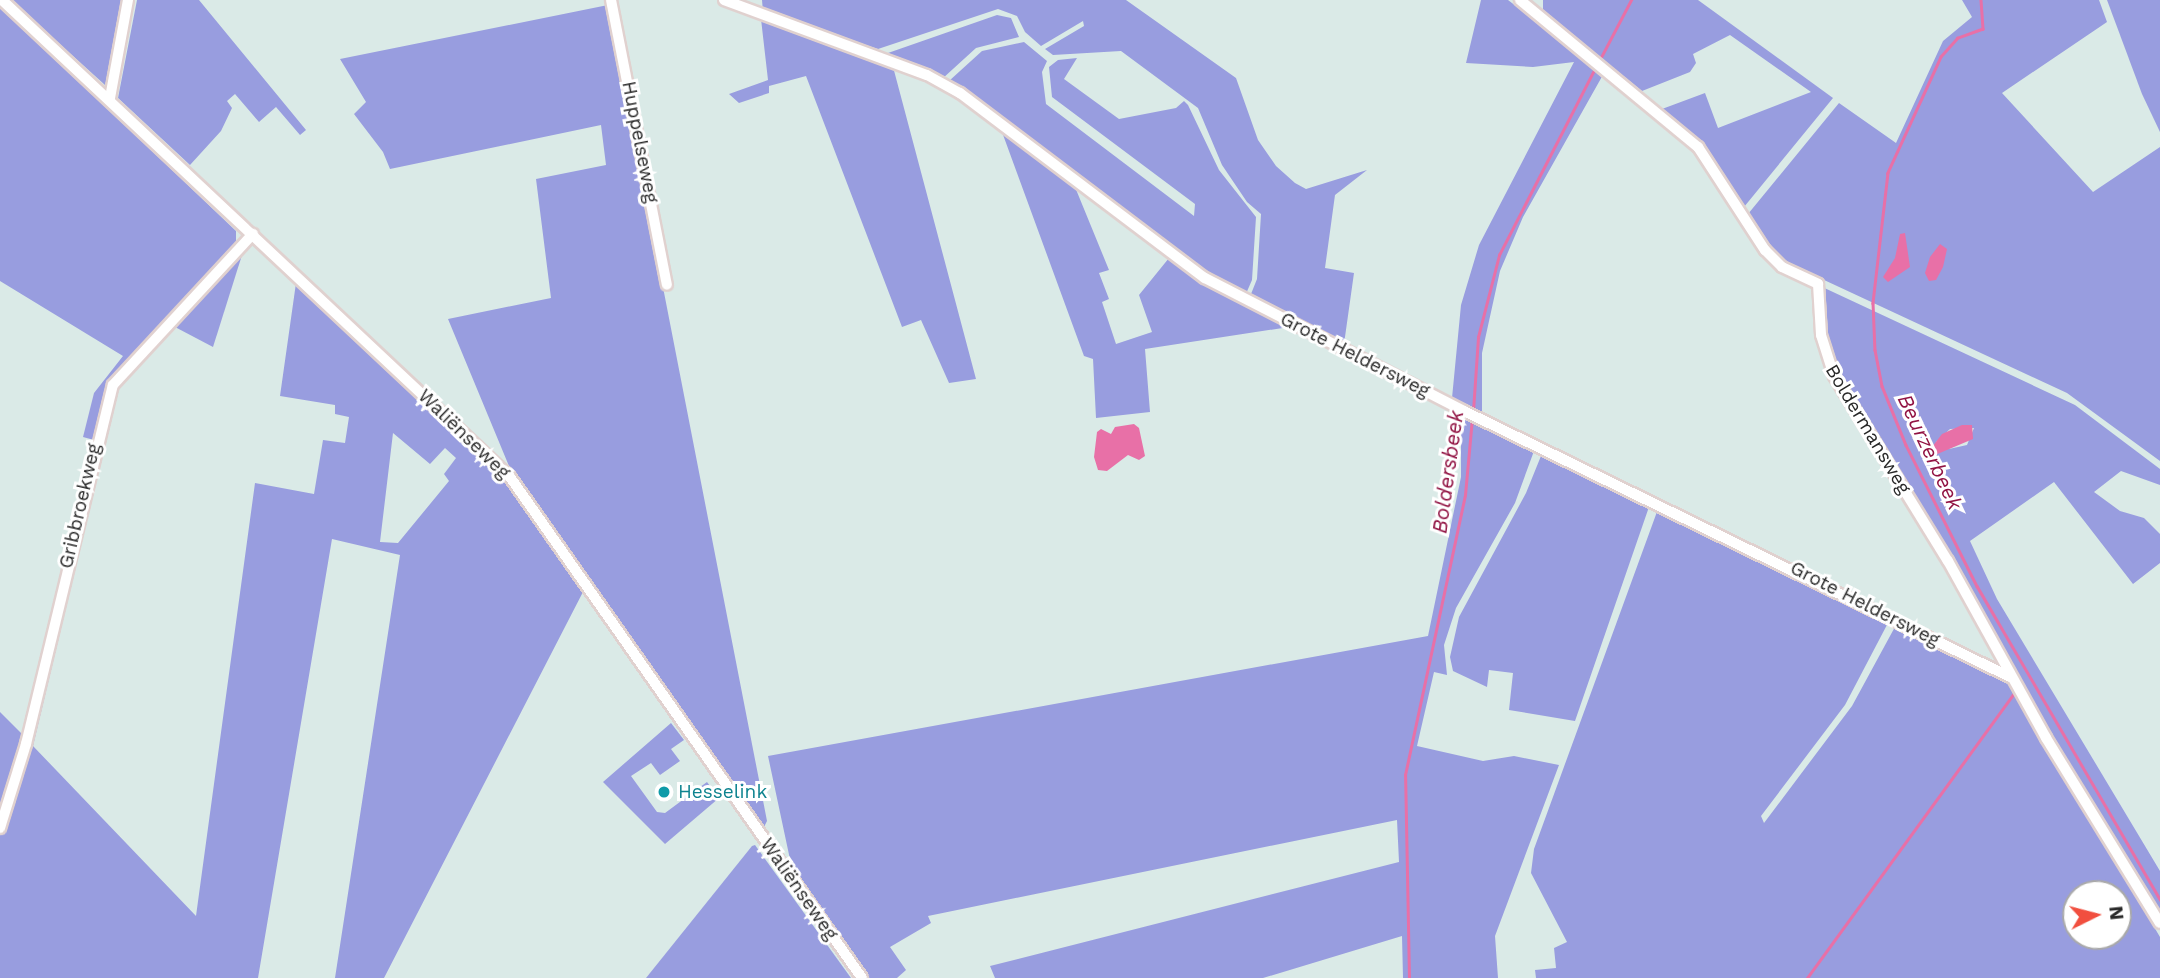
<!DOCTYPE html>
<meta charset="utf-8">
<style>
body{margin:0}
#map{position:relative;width:2160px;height:978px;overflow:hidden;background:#daeae7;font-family:"Work Sans",sans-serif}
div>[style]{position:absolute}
.green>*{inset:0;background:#989ddf}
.water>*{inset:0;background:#e870a7}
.stream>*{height:2.5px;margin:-1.25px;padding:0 1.25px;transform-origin:1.25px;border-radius:1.25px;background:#e870a7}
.roads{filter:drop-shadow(2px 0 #e0d1cf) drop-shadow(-2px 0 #e0d1cf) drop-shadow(0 2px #e0d1cf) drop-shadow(0 -2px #e0d1cf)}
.minor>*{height:10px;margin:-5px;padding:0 5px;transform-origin:5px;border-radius:5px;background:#fff}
.dots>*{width:19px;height:19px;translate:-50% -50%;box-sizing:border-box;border:4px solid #fff;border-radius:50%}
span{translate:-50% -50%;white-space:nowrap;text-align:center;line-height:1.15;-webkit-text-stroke:6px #fff;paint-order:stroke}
.street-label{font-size:19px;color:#282828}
.culture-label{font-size:19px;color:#0d838f}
.left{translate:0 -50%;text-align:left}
.water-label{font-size:21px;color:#911343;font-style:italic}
.north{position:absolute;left:2062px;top:880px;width:70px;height:70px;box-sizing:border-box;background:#fff;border:2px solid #a9a9a9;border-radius:50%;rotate:84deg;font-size:19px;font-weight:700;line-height:28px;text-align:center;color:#282828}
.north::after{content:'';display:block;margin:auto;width:24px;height:32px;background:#f14f3f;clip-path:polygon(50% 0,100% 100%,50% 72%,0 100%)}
</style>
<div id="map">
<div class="green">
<div style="clip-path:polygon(11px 0,125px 0,108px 85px,105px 85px)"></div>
<div style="clip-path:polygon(137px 0,199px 0,306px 130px,300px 135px,276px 107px,259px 122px,235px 94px,227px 101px,232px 108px,221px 131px,190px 165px,118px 98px)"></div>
<div style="clip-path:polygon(762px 0,1126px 0,1236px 78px,1258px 140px,1276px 166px,1295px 183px,1306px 189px,1367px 170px,1335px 195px,1325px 268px,1354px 273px,1344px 344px,1249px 299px,1257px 279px,1261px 214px,1247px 202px,1222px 165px,1198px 108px,1121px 51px,1053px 55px,1045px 49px,1084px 26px,1083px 21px,1041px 46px,1025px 32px,1017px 16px,998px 9px,878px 49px,763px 12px)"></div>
<div style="clip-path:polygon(1481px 0,1508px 0,1604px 73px,1523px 217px,1500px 271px,1482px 353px,1482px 417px,1452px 398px,1461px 305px,1479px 245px,1574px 62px,1533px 67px,1466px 63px)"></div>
<div style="clip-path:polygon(1543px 0,1698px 0,1833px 98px,1744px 207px,1709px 153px,1662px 109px,1705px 93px,1718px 128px,1811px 92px,1730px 35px,1693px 54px,1696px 63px,1690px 72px,1642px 91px,1543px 12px)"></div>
<div style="clip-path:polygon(1962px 0,2099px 0,2107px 22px,2002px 93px,2093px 192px,2160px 147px,2160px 461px,2067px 393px,1779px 259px,1748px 214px,1839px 103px,1896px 143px,1943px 41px,1972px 17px)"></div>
<div style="clip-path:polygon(2107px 0,2160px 0,2160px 132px,2142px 94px)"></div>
<div style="clip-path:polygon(608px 5px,767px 821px,763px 829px,511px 471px,448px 319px,551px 298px,536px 179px,606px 165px,601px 125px,390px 169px,383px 152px,354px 114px,366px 102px,340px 59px)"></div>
<div style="clip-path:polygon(0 6px,236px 231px,236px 246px,109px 380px,94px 440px,83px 437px,94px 393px,123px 356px,0 281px)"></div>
<div style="clip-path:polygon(997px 15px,1011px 18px,1019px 37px,976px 48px,942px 79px,888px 53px)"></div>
<div style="clip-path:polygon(761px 19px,892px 63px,976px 379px,949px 383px,921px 320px,902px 327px,806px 76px,769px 86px,769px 93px,739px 103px,729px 94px,768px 80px)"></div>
<div style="clip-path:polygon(1024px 42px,1047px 61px,1042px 72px,1046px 104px,1194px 216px,1195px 204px,1052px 97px,1049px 67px,1058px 60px,1077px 58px,1064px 79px,1119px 119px,1176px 108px,1184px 101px,1188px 105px,1219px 170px,1256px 217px,1252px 280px,1245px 296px,1178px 254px,949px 81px,982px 51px)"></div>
<div style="clip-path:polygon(1002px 132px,1075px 187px,1109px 270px,1099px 273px,1109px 299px,1102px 302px,1116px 344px,1152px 332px,1139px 295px,1169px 258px,1289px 327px,1145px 349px,1150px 412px,1096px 418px,1093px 359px,1084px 356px)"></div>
<div style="clip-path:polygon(242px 255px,213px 347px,175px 327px)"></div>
<div style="clip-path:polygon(evenodd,296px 283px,506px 480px,584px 590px,384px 978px,335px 978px,400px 555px,332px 539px,258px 978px,0 978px,0 712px,24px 736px,101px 442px,104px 447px,33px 746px,196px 916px,255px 483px,314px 494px,323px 440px,345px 443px,349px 417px,335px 414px,335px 405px,280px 396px,296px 283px,393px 433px,430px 464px,445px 448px,456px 458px,444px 474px,449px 481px,398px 543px,380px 542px,393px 433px)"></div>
<div style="clip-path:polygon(evenodd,1818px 285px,2075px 405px,2160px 469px,2160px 485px,2121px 471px,2094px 492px,2120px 511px,2144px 518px,2160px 534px,2160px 563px,2133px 584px,2054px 482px,1970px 541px,1997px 599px,2160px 871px,2160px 920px,1832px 360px,1818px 285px,1974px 428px,1967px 445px,1949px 449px,1936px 442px,1950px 429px,1974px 428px)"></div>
<div style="clip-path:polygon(1461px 411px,1535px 447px,1534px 451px,1515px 503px,1456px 608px,1444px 645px,1447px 675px,1434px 672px,1417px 746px,1483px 761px,1514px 756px,1559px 765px,1495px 936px,1498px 978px,1403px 978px,1402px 936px,1263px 978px,995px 978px,990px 966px,1399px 862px,1397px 820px,928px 916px,931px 923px,890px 947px,906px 970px,897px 978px,868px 978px,791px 864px,768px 756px,1428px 636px,1461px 477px)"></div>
<div style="clip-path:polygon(1543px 451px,1650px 504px,1575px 721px,1509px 710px,1513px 673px,1489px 670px,1487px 687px,1453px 671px,1450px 657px,1459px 617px,1526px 493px)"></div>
<div style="clip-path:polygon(evenodd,1658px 509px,1889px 621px,1845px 705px,1761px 816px,1764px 823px,1852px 706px,1896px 625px,2011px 685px,2160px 937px,2160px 978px,1536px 978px,1535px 970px,1556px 968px,1554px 948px,1567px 942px,1531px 873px,1534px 849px,1658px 509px,2076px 894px,2118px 894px,2118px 936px,2076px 936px,2076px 894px)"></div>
<div style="clip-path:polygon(671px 723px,684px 740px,671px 749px,680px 761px,660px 775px,651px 763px,631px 776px,657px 812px,665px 813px,707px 782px,719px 798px,665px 844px,603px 782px)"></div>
<div style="clip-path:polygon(755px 845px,851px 978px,646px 978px,752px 846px)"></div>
</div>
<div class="water">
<div style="clip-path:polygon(1905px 233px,1910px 267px,1888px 282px,1883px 277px,1895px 258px,1900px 234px)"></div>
<div style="clip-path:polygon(1940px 244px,1947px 249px,1943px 267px,1936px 280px,1929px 281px,1925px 273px,1930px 257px)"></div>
<div style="clip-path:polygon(1134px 424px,1139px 428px,1145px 456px,1139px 460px,1128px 455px,1107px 471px,1098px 470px,1094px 457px,1097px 432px,1101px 429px,1111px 434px,1115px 427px)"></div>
<div style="clip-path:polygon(1962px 425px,1972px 425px,1973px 439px,1935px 455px,1932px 447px,1942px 434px)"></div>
</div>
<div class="stream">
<div style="left:1981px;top:0;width:29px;rotate:86deg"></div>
<div style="left:1983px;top:29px;width:27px;rotate:160deg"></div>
<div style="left:1958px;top:38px;width:25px;rotate:132deg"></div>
<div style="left:1941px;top:57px;width:128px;rotate:114.6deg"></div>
<div style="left:1888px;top:173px;width:131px;rotate:96.6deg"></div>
<div style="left:1873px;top:303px;width:47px;rotate:87.6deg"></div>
<div style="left:1875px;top:350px;width:37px;rotate:79deg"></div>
<div style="left:1882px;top:386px;width:64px;rotate:67.9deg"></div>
<div style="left:1906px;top:445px;width:158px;rotate:63.3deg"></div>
<div style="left:1977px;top:586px;width:363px;rotate:59.7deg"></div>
<div style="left:1599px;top:61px;width:69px;rotate:-62.3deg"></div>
<div style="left:1473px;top:411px;width:74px;rotate:-86.1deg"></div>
<div style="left:1478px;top:337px;width:85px;rotate:-75.6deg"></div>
<div style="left:1499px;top:255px;width:212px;rotate:-62.8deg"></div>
<div style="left:1409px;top:978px;width:203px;rotate:-91.1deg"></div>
<div style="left:1405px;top:775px;width:286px;rotate:-77.9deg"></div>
<div style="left:1465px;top:495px;width:77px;rotate:-84.8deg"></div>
<div style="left:1807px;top:978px;width:351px;rotate:-54deg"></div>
</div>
<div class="roads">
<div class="minor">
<div style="left:2px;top:0;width:697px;rotate:43.2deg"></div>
<div style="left:510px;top:477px;width:612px;rotate:54.91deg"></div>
<div style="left:611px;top:0;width:290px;rotate:78.9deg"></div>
<div style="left:724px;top:0;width:216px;rotate:20.3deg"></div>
<div style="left:927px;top:75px;width:38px;rotate:29deg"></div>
<div style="left:960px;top:93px;width:307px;rotate:37.1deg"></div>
<div style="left:1205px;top:278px;width:291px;rotate:27.2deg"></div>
<div style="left:1464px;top:411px;width:607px;rotate:25.97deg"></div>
<div style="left:1520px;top:0;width:231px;rotate:39.6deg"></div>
<div style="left:1698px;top:147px;width:123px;rotate:57deg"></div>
<div style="left:1765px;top:250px;width:24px;rotate:45deg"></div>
<div style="left:1782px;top:267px;width:40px;rotate:25deg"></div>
<div style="left:1818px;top:284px;width:51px;rotate:86.6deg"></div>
<div style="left:1821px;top:335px;width:43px;rotate:72.4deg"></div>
<div style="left:1834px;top:376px;width:217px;rotate:58.4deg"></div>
<div style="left:1948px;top:561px;width:202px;rotate:61deg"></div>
<div style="left:2046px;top:738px;width:217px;rotate:58.4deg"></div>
<div style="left:110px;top:98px;width:100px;rotate:-79.6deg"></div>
<div style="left:0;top:828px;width:88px;rotate:-72.8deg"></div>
<div style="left:26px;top:744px;width:369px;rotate:-76.4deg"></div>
<div style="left:113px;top:385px;width:206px;rotate:-47.2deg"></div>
</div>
</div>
<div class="dots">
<div style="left:664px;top:792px;background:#0f9aa8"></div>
</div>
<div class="street-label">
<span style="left:640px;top:142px;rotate:79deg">Huppelseweg</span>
<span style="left:1355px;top:355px;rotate:27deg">Grote Heldersweg</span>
<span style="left:1868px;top:429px;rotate:59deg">Boldermansweg</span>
<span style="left:464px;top:434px;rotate:44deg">Waliënseweg</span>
<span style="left:80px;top:506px;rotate:-77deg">Gribbroekweg</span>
<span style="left:1865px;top:604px;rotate:27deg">Grote Heldersweg</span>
<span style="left:799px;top:889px;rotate:55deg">Waliënseweg</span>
</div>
<div class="culture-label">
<span class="left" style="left:678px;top:792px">Hesselink</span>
</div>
<div class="water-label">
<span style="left:1930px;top:452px;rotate:65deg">Beurzerbeek</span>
<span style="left:1448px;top:472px;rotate:-82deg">Boldersbeek</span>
</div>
<div class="north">N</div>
</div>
